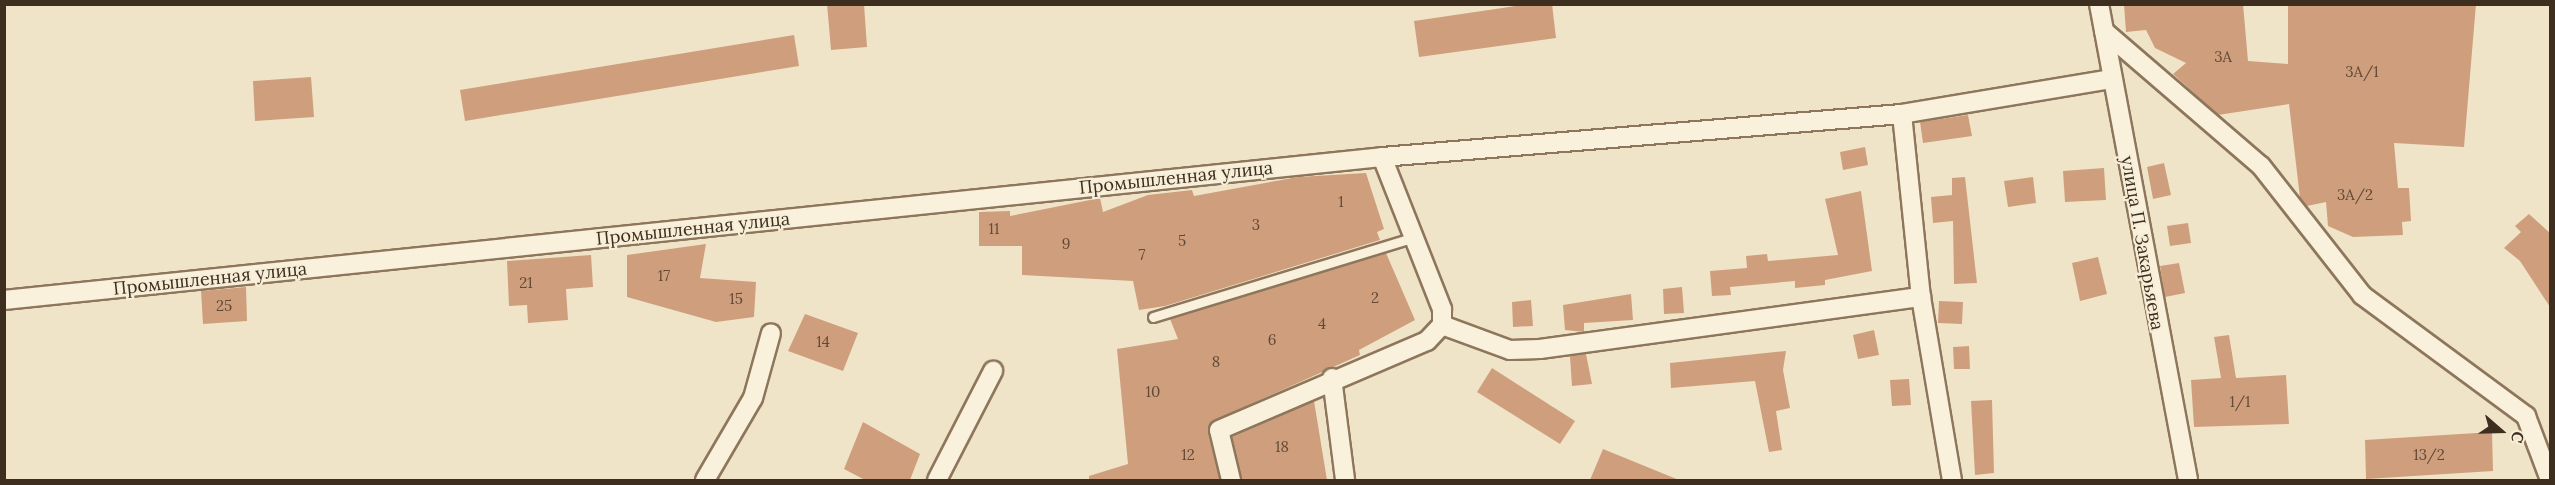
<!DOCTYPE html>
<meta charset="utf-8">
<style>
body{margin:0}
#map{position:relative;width:2555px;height:485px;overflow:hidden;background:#f0e4c8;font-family:Lora,serif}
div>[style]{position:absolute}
.building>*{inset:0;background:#cf9f7d}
.roads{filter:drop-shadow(2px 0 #8d765c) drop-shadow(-2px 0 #8d765c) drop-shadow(0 2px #8d765c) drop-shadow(0 -2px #8d765c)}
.service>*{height:9px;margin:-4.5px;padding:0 4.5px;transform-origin:4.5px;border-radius:4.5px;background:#faf1dc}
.minor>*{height:18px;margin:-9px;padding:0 9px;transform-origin:9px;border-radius:9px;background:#faf1dc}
span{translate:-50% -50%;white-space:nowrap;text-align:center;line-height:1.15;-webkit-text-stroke:4.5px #f7eed8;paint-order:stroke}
.number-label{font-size:15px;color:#624a37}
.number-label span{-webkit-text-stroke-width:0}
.street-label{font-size:18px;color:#3d2e20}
.frame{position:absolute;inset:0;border:6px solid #3d2e20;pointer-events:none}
.north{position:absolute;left:2471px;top:401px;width:60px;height:60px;-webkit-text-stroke:4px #f7eed8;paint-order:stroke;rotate:110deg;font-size:16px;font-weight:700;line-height:24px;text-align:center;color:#3d2e20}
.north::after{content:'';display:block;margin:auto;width:21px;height:27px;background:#3d2e20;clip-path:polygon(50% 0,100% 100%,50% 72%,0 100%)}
</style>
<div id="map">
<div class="building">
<div style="clip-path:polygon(827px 4px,864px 4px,867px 47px,831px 50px)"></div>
<div style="clip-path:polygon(1530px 4px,1552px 4px,1556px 38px,1419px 57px,1414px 21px)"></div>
<div style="clip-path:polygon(2124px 4px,2243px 4px,2248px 61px,2288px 64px,2288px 4px,2476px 4px,2464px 147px,2394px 143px,2398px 188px,2409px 188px,2411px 221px,2402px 222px,2403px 235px,2353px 237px,2328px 226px,2326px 202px,2307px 206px,2300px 198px,2289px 104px,2218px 115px,2173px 74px,2186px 63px,2155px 48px,2146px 30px,2126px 32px)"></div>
<div style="clip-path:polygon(794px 35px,799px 66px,465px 121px,460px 90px)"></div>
<div style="clip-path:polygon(311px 77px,314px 117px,255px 121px,253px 81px)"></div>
<div style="clip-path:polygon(1968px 115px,1972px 136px,1923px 143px,1920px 122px)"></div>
<div style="clip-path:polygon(1865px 147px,1868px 165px,1843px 170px,1840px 152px)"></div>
<div style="clip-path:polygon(2164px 163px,2171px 195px,2153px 199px,2147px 167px)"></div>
<div style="clip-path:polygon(2104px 168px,2106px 200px,2065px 202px,2063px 171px)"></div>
<div style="clip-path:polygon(1366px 173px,1384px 229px,1377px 232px,1380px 240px,1165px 306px,1139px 310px,1133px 281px,1022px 275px,1022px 246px,979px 246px,979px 212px,1010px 211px,1010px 216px,1100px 198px,1103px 212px,1148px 195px,1192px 190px,1194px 196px,1298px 177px)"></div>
<div style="clip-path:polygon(1965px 177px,1977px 283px,1954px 284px,1953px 221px,1933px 223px,1931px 197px,1952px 195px,1952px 178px)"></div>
<div style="clip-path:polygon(2033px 177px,2036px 203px,2008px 207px,2004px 181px)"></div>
<div style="clip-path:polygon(1861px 191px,1872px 271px,1825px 280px,1825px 285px,1795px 288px,1795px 281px,1730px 287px,1731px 295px,1712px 296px,1710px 271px,1747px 268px,1746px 256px,1767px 254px,1768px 261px,1838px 255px,1825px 199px)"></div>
<div style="clip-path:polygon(2529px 214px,2550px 233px,2550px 307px,2520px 261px,2504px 248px,2521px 232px,2515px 226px)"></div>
<div style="clip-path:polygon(2188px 223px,2191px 243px,2170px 246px,2167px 226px)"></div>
<div style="clip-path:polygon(706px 244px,700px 278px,756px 282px,754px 317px,716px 322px,627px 297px,627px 255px)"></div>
<div style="clip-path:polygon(1386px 253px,1415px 320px,1359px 350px,1360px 355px,1211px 422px,1208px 433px,1220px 480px,1089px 480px,1089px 476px,1128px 464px,1117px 349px,1178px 339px,1170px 319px)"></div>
<div style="clip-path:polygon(591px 255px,593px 287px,566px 289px,568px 320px,528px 323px,527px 305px,509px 306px,507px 261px)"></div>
<div style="clip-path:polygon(2098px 257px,2107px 294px,2080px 301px,2072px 263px)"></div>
<div style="clip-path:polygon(2179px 263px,2185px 293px,2165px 297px,2160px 266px)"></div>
<div style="clip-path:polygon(246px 287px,247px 321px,203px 324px,201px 291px)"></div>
<div style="clip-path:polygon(1682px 287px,1684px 313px,1664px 314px,1663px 289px)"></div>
<div style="clip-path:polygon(1631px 294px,1633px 320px,1584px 323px,1584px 332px,1565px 330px,1563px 305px)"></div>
<div style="clip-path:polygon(1531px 300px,1533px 326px,1513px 327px,1512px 302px)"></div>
<div style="clip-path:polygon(1939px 301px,1963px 302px,1962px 324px,1938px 323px)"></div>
<div style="clip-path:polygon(805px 314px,858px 333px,843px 371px,788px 351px)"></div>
<div style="clip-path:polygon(1874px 330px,1879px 355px,1858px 359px,1853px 335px)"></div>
<div style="clip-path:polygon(2229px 335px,2236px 378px,2286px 375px,2289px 424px,2194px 427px,2191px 380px,2221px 378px,2214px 337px)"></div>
<div style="clip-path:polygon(1969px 346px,1970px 369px,1954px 369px,1953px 347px)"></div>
<div style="clip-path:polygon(1786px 351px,1783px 370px,1790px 408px,1776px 411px,1782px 450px,1769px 452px,1755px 381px,1671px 388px,1670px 363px)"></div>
<div style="clip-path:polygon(1586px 354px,1592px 384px,1572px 386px,1570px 356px)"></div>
<div style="clip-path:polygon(1492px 368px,1575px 421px,1560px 444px,1477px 392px)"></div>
<div style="clip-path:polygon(1909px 379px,1911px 405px,1892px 406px,1890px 380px)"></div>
<div style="clip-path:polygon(1992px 400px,1994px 473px,1975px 475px,1971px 401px)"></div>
<div style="clip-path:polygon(1314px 401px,1327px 480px,1242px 480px,1232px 437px)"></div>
<div style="clip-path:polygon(863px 422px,920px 454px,910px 480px,865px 480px,844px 469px)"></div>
<div style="clip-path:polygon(2492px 432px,2493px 471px,2366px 479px,2365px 440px)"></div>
<div style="clip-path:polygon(1603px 449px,1679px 480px,1590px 480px)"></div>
</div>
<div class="roads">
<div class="service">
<div style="left:1153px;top:317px;width:273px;rotate:-17deg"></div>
</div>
<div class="minor">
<div style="left:2099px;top:4px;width:484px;rotate:79.4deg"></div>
<div style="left:2104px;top:31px;width:207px;rotate:40.7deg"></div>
<div style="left:2261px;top:166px;width:164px;rotate:51.9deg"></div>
<div style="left:2362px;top:295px;width:204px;rotate:36.4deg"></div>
<div style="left:2526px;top:416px;width:68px;rotate:69.4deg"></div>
<div style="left:1902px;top:114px;width:184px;rotate:84.1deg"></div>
<div style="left:1921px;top:297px;width:186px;rotate:80.4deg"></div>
<div style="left:4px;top:300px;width:1385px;rotate:-5.92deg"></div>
<div style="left:1382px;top:157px;width:522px;rotate:-4.73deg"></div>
<div style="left:1902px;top:114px;width:213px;rotate:-9.5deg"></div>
<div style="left:1442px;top:325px;width:72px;rotate:20.2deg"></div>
<div style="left:1510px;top:350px;width:30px;rotate:-2deg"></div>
<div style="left:1540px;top:349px;width:385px;rotate:-7.8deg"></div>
<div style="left:1332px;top:378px;width:103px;rotate:82.7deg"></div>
<div style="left:705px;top:480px;width:95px;rotate:-59.7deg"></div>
<div style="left:753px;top:398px;width:67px;rotate:-74.5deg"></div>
<div style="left:937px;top:480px;width:123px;rotate:-62.8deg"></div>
<div style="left:1231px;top:480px;width:51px;rotate:-103.5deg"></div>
<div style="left:1219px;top:430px;width:226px;rotate:-23.2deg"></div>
<div style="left:1427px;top:341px;width:22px;rotate:-47deg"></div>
<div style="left:1442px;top:325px;width:16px;rotate:-90deg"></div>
<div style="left:1442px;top:309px;width:163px;rotate:-111.5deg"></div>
</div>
</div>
<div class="number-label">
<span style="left:2223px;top:57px">3А</span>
<span style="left:2362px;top:72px">3А/1</span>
<span style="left:2355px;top:195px">3А/2</span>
<span style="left:1341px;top:202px">1</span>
<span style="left:1256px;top:225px">3</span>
<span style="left:994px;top:229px">11</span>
<span style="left:1182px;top:241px">5</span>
<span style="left:1066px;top:244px">9</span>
<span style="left:1142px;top:255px">7</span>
<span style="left:664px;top:276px">17</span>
<span style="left:526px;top:283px">21</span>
<span style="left:1375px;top:298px">2</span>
<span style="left:736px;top:299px">15</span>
<span style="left:224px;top:306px">25</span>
<span style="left:1322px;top:324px">4</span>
<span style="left:1272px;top:340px">6</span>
<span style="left:823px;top:342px">14</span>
<span style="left:1216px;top:362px">8</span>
<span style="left:1153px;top:392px">10</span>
<span style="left:2240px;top:402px">1/1</span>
<span style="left:1282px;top:447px">18</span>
<span style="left:1188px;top:455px">12</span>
<span style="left:2429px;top:455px">13/2</span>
</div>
<div class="street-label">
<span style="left:1176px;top:178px;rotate:-6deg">Промышленная улица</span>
<span style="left:693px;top:229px;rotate:-6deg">Промышленная улица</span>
<span style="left:2142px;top:243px;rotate:80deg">улица П. Закарьяева</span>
<span style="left:210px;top:279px;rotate:-6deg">Промышленная улица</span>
</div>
<div class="frame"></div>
<div class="north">С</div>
</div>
